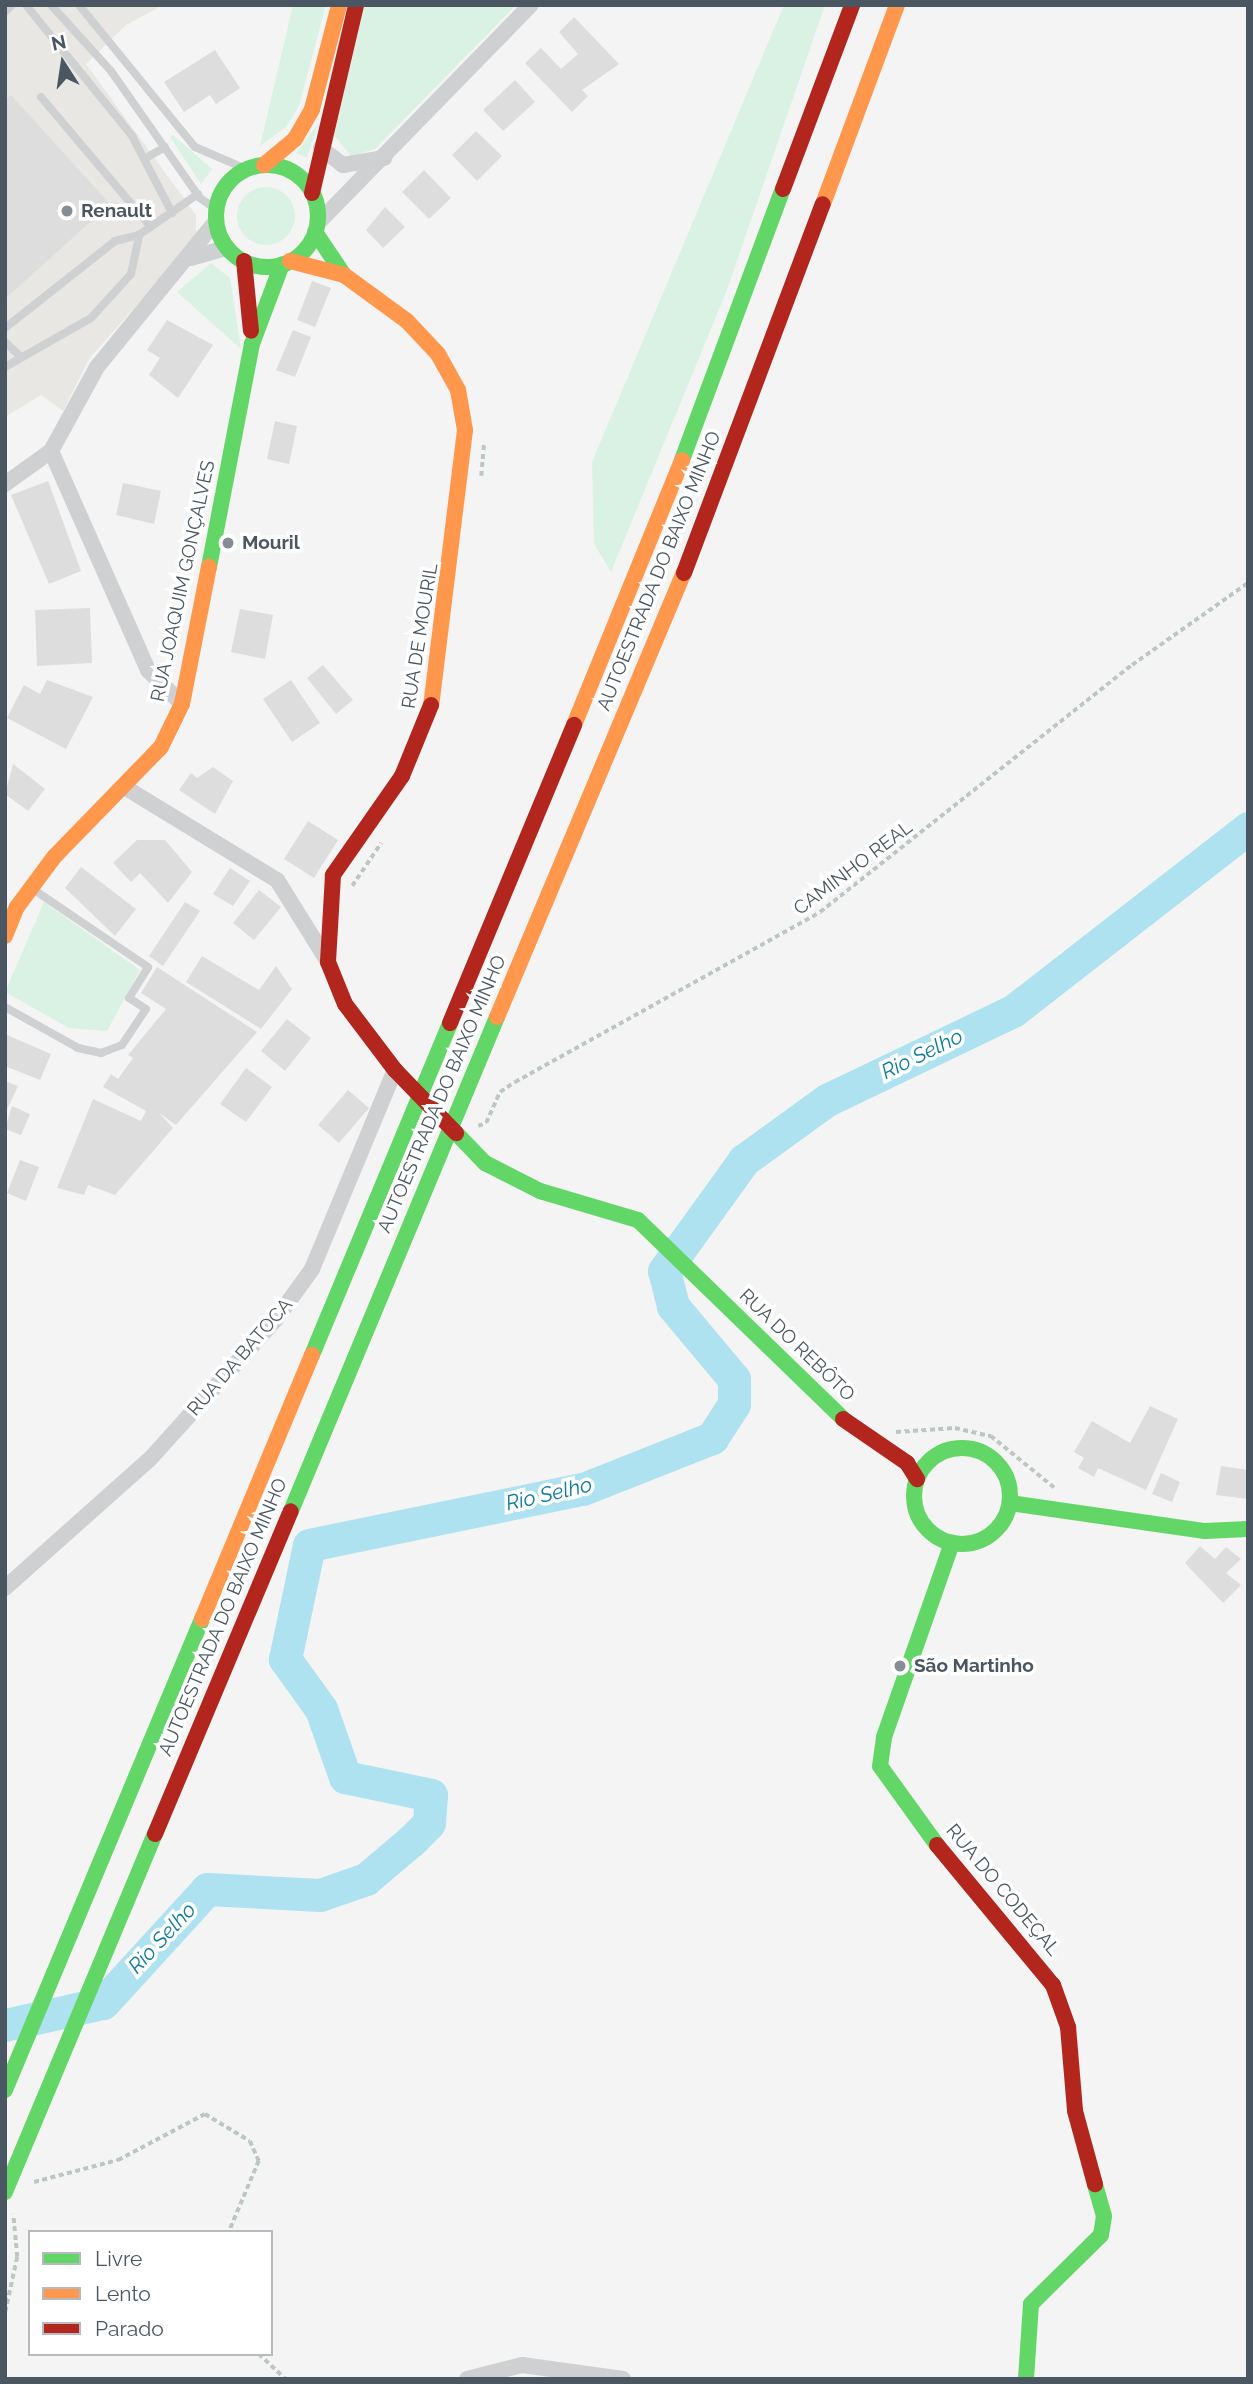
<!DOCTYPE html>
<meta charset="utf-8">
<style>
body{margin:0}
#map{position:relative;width:1253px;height:2384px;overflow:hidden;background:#f4f4f4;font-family:Raleway,sans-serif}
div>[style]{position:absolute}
.commercial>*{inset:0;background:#e8e7e3}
.green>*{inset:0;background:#d9f2e3}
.round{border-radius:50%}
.river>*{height:33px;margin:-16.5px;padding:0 16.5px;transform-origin:16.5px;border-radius:16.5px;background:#aee2f0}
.building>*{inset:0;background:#ddddde}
.path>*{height:3.5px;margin-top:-1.75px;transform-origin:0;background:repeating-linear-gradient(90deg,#bcc7c4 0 5px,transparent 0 8.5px)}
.lane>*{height:8px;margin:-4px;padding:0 4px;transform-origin:4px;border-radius:4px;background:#ced0d2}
.street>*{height:16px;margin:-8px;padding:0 8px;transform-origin:8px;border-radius:8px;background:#ced0d2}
.fast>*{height:16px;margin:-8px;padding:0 8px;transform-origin:8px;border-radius:8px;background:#63d668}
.fast>.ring{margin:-8px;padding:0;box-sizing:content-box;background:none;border:16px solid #63d668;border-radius:50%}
.slow>*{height:16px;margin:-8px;padding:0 8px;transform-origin:8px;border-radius:8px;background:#ff974d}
.jam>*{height:16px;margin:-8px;padding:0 8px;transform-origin:8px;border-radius:8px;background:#b3261e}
.dots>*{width:19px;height:19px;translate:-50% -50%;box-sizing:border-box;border:4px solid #fff;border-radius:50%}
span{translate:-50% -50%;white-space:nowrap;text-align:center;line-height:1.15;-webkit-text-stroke:7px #fff;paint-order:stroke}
.poi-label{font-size:19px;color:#4a5661;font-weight:700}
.left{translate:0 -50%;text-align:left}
.street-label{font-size:19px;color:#4a5661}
.water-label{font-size:21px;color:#0c7c9b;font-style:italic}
.frame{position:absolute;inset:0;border:7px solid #4a5661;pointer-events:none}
.legend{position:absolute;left:28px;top:2230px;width:245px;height:126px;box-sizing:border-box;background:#fff;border:2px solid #b7bbc0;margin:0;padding:9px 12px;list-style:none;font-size:21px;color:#4a5661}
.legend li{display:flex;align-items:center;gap:14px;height:35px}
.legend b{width:35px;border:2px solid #b7bbc0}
.north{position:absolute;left:28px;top:28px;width:70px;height:70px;-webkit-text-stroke:5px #fff;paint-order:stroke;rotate:348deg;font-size:19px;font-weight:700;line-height:28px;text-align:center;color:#4a5661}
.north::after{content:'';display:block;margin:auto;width:24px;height:32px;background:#4a5661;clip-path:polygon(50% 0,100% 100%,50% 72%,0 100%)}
</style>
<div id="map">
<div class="commercial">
<div style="clip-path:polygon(5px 5px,163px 5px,126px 25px,86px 64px,196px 215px,196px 238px,89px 359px,63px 411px,41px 395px,5px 417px)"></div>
</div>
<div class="green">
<div style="clip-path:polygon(293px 5px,326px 5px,299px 106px,286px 127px,260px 146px)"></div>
<div style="clip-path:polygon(365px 5px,516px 5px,375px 149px,351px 156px,334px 135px)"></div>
<div style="clip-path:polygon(784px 5px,825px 5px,727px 290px,611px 572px,594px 544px,592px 462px)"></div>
<div style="clip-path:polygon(319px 122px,307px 158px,296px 153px,300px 148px)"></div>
<div style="clip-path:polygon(173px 135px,212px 169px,201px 184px,170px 137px)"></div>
<div class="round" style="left:237px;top:187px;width:58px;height:58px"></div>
<div style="clip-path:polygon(211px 263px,230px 278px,241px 349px,177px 292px)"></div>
<div style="clip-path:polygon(44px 902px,140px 970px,107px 1031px,69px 1028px,5px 992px)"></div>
</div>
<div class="river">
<div style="left:5px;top:2025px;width:100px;rotate:-12.7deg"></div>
<div style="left:103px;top:2003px;width:154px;rotate:-47.6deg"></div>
<div style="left:207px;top:1889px;width:113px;rotate:3deg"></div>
<div style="left:320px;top:1895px;width:49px;rotate:-19.2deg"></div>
<div style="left:366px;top:1879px;width:59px;rotate:-40.2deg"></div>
<div style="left:411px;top:1841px;width:25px;rotate:-45deg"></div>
<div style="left:429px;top:1823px;width:28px;rotate:-86deg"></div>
<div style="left:431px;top:1795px;width:88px;rotate:-168.2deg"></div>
<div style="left:345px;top:1777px;width:72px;rotate:-109.4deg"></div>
<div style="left:321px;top:1709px;width:62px;rotate:-125.8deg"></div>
<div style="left:285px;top:1659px;width:116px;rotate:-78.1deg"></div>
<div style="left:309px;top:1545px;width:280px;rotate:-11.6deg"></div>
<div style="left:583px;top:1489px;width:139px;rotate:-21.6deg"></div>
<div style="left:712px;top:1438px;width:40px;rotate:-57.1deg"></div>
<div style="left:734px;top:1404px;width:25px;rotate:-90deg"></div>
<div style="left:734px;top:1379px;width:95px;rotate:-129.9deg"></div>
<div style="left:673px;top:1306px;width:36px;rotate:-104deg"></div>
<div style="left:664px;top:1271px;width:137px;rotate:-54.2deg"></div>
<div style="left:744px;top:1160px;width:102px;rotate:-35.9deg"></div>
<div style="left:827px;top:1100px;width:206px;rotate:-25.6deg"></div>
<div style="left:1013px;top:1011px;width:298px;rotate:-37.9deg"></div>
</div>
<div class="building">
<div style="clip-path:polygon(574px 17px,619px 64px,582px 90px,588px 96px,572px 112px,525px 63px,541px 48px,561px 69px,578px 54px,559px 32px)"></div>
<div style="clip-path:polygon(215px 50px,240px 88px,216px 104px,210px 95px,184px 112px,164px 82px)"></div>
<div style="clip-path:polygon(515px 80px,535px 102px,503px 131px,483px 110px)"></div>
<div style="clip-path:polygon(11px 95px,110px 204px,5px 299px,5px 100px)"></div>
<div style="clip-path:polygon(476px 131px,502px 156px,477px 181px,452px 155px)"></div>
<div style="clip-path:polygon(424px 170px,451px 198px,429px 219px,402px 192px)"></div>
<div style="clip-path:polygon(385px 207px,405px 227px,383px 248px,366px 230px)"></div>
<div style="clip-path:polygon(312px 281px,331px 288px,315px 327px,297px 320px)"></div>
<div style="clip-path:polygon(167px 320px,213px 345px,178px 398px,149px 375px,160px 358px,147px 350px)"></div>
<div style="clip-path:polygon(293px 330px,311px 337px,295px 377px,276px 370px)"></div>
<div style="clip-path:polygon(275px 421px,297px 426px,289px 464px,267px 459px)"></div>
<div style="clip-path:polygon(48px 481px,81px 571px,49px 584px,11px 495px)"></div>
<div style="clip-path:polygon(123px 483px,161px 491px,154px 524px,116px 515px)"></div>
<div style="clip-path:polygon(90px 608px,92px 663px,37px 666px,35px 610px)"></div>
<div style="clip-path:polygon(240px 609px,273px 615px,265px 659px,231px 652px)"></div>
<div style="clip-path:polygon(323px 665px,353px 700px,336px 714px,307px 678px)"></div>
<div style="clip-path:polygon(47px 680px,93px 697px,66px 749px,7px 718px,24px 685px,40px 694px)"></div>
<div style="clip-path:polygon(291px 680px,320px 723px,292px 742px,263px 699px)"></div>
<div style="clip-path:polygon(13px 764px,45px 789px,28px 811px,5px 794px)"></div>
<div style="clip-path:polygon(213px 767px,233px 781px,215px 814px,179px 790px,191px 773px,197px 778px)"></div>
<div style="clip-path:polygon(308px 821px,338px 840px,314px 878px,284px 859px)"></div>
<div style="clip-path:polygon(137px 840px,165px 840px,192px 872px,168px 903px,140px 873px,131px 882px,113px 863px)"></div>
<div style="clip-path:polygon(81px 867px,136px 909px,115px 936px,65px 888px)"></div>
<div style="clip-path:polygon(230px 868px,250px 881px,233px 906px,213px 894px)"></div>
<div style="clip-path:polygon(259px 890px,281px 907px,254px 940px,233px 923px)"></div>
<div style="clip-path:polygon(185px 902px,200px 911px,163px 966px,149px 956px)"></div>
<div style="clip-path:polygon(202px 956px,259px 990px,276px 966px,292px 989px,261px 1029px,186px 982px)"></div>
<div style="clip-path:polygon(157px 967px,257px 1032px,176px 1125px,159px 1113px,173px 1128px,115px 1195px,88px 1185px,84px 1195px,57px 1188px,93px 1099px,141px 1121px,146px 1111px,103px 1087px,111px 1074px,118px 1079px,133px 1058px,128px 1055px,166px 1009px,141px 993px)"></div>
<div style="clip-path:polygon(287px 1019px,311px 1038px,285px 1071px,261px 1051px)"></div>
<div style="clip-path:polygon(7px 1035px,51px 1054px,40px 1080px,5px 1066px)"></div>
<div style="clip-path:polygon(246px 1068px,272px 1087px,246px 1122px,220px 1104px)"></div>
<div style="clip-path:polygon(5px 1081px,18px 1086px,5px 1114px)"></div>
<div style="clip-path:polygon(348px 1090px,369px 1108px,339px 1143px,318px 1125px)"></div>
<div style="clip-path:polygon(12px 1106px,30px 1114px,21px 1135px,5px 1129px)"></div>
<div style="clip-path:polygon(20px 1160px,39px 1167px,26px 1201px,7px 1193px)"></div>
<div style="clip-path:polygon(1150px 1406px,1178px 1419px,1146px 1490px,1098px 1468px,1094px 1477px,1078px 1468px,1084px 1458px,1074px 1452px,1092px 1421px,1130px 1443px)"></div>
<div style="clip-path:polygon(1221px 1466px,1248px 1470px,1248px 1499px,1216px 1495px)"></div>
<div style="clip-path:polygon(1161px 1473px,1180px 1482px,1172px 1502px,1152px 1494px)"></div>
<div style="clip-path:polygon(1200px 1546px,1215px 1559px,1226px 1547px,1241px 1559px,1226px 1573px,1241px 1585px,1223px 1603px,1185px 1563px)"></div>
</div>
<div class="path">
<div style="left:481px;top:476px;width:34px;rotate:-85deg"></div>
<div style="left:352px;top:886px;width:52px;rotate:-56deg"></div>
<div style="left:478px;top:1126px;width:9px;rotate:-21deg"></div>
<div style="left:486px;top:1123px;width:34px;rotate:-66deg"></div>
<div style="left:500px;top:1092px;width:18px;rotate:-34deg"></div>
<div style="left:515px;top:1082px;width:349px;rotate:-29.1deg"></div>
<div style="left:820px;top:912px;width:398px;rotate:-38.4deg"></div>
<div style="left:1132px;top:665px;width:142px;rotate:-35.3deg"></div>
<div style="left:896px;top:1432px;width:59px;rotate:-3.9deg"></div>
<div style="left:955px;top:1428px;width:37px;rotate:13deg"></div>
<div style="left:991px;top:1436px;width:84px;rotate:39.2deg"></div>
<div style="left:34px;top:2182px;width:87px;rotate:-14.7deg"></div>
<div style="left:118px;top:2160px;width:98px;rotate:-27.9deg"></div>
<div style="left:205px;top:2114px;width:52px;rotate:31deg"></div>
<div style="left:250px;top:2141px;width:22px;rotate:66deg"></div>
<div style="left:259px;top:2161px;width:77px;rotate:112.9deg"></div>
<div style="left:5px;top:2312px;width:56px;rotate:-77.7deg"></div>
<div style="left:17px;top:2257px;width:43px;rotate:-95.3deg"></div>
<div style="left:259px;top:2354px;width:37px;rotate:43deg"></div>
</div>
<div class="lane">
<div style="left:26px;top:5px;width:169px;rotate:51deg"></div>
<div style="left:132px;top:136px;width:87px;rotate:62.5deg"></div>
<div style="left:51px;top:5px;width:89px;rotate:47.7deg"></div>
<div style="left:111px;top:71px;width:155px;rotate:55deg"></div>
<div style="left:200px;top:198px;width:19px;rotate:35deg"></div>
<div style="left:79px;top:5px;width:183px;rotate:50.8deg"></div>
<div style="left:195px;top:147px;width:56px;rotate:23.3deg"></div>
<div style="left:5px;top:12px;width:10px;rotate:-45deg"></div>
<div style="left:41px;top:97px;width:170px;rotate:49.8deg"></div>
<div style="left:146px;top:158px;width:22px;rotate:-30deg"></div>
<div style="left:5px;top:328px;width:140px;rotate:-38.3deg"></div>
<div style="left:115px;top:241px;width:25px;rotate:-14deg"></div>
<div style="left:139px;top:235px;width:72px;rotate:-34.8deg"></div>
<div style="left:5px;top:342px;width:22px;rotate:43deg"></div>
<div style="left:5px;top:367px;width:99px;rotate:-29.7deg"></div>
<div style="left:91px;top:318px;width:59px;rotate:-47.7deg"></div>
<div style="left:131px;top:274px;width:40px;rotate:-78deg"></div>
<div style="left:5px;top:1007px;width:84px;rotate:29.3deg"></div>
<div style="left:78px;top:1048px;width:24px;rotate:12deg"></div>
<div style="left:101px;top:1053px;width:22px;rotate:-21deg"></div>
<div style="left:122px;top:1045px;width:43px;rotate:-56.3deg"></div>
<div style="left:146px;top:1009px;width:20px;rotate:-147deg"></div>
<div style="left:129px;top:998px;width:36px;rotate:-58deg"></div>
<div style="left:148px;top:967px;width:139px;rotate:-145.9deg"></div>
</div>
<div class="street">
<div style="left:321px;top:148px;width:28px;rotate:38deg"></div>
<div style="left:343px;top:165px;width:42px;rotate:-9.7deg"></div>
<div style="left:317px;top:224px;width:306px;rotate:-45.7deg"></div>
<div style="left:191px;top:258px;width:37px;rotate:-16deg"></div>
<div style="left:51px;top:451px;width:240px;rotate:66.1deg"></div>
<div style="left:148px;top:670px;width:48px;rotate:45deg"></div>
<div style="left:5px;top:484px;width:57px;rotate:-35.7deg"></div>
<div style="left:51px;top:451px;width:96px;rotate:-61.3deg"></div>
<div style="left:97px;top:367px;width:188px;rotate:-50.8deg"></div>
<div style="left:126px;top:788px;width:177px;rotate:31.4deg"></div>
<div style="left:277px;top:880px;width:97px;rotate:58.1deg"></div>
<div style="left:5px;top:1588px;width:194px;rotate:-41.7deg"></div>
<div style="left:150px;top:1459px;width:188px;rotate:-48deg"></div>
<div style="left:276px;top:1319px;width:62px;rotate:-54.2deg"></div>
<div style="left:312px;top:1269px;width:216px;rotate:-67.4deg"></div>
<div style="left:467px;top:2379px;width:57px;rotate:-14.3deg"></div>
<div style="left:522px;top:2365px;width:102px;rotate:7.9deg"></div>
</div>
<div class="fast">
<div class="ring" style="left:216px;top:165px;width:86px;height:86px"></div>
<div style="left:315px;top:232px;width:52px;rotate:56deg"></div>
<div style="left:682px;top:460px;width:289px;rotate:-69.6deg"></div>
<div style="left:209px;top:567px;width:227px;rotate:-79.1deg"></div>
<div style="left:252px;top:344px;width:85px;rotate:-69.4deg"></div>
<div style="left:456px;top:1133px;width:42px;rotate:46deg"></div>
<div style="left:485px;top:1163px;width:62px;rotate:27deg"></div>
<div style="left:540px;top:1191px;width:102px;rotate:16.5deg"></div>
<div style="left:638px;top:1220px;width:286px;rotate:44.1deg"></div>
<div style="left:312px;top:1355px;width:360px;rotate:-67.4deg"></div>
<div class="ring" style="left:914px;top:1448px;width:80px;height:80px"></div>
<div style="left:1010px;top:1503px;width:197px;rotate:8.2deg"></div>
<div style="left:1205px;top:1531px;width:43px;rotate:-2.7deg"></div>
<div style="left:291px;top:1511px;width:535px;rotate:-67.36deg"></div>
<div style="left:937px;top:1845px;width:97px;rotate:-125.8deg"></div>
<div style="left:880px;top:1766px;width:29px;rotate:-82deg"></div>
<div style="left:884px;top:1737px;width:206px;rotate:-70.7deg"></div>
<div style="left:5px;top:2090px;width:511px;rotate:-67.3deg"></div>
<div style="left:5px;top:2192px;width:388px;rotate:-67.3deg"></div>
<div style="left:1026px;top:2379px;width:75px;rotate:-86.2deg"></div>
<div style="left:1031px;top:2304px;width:98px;rotate:-44.6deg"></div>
<div style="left:1101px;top:2235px;width:19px;rotate:-81deg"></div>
<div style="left:1104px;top:2216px;width:33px;rotate:-106deg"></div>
</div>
<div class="slow">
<div style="left:264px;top:165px;width:40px;rotate:-40deg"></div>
<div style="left:295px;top:139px;width:34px;rotate:-60deg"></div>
<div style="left:312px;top:109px;width:107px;rotate:-75.4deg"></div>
<div style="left:823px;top:204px;width:212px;rotate:-69.6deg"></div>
<div style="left:290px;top:261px;width:56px;rotate:14.5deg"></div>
<div style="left:344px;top:275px;width:78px;rotate:36.1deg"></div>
<div style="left:407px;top:321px;width:45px;rotate:46.8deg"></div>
<div style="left:438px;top:354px;width:41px;rotate:60.9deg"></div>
<div style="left:458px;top:390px;width:41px;rotate:80.1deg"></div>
<div style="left:465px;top:430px;width:277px;rotate:97deg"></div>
<div style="left:574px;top:725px;width:286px;rotate:-67.8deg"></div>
<div style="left:5px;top:936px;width:31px;rotate:-68deg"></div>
<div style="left:17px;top:907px;width:62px;rotate:-53.5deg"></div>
<div style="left:54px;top:857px;width:153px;rotate:-45.8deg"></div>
<div style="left:161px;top:747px;width:48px;rotate:-64deg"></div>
<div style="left:182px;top:704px;width:140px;rotate:-78.9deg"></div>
<div style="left:497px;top:1017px;width:482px;rotate:-67.2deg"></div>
<div style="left:202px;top:1619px;width:286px;rotate:-67.4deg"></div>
</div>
<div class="jam">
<div style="left:783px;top:189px;width:197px;rotate:-69.4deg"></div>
<div style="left:312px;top:193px;width:193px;rotate:-76.8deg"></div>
<div style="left:244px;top:261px;width:70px;rotate:84.3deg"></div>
<div style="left:684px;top:573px;width:394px;rotate:-69.4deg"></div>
<div style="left:431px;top:705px;width:77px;rotate:112.2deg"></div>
<div style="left:402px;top:776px;width:121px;rotate:124.9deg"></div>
<div style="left:333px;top:875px;width:87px;rotate:93.3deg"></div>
<div style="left:328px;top:962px;width:45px;rotate:68deg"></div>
<div style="left:345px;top:1004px;width:83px;rotate:52.9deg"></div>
<div style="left:395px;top:1070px;width:88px;rotate:45.9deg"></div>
<div style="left:450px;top:1023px;width:323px;rotate:-67.4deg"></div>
<div style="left:843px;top:1419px;width:78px;rotate:34.5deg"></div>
<div style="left:907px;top:1463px;width:19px;rotate:58deg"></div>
<div style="left:155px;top:1834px;width:350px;rotate:-67.2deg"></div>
<div style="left:937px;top:1845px;width:182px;rotate:50.4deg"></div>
<div style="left:1053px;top:1985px;width:45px;rotate:70.3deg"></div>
<div style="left:1068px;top:2027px;width:84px;rotate:85.2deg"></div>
<div style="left:1075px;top:2111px;width:76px;rotate:74.7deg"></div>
</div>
<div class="dots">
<div style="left:67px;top:211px;background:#868d94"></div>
<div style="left:228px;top:543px;background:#868d94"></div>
<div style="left:900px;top:1666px;background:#868d94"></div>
</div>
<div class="poi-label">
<span class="left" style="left:81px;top:211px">Renault</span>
<span class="left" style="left:242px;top:543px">Mouril</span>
<span class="left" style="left:914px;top:1666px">São Martinho</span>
</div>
<div class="street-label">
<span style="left:659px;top:571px;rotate:-68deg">AUTOESTRADA DO BAIXO MINHO</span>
<span style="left:183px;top:581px;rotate:-78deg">RUA JOAQUIM GONÇALVES</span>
<span style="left:420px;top:636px;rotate:-81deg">RUA DE MOURIL</span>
<span style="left:853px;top:868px;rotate:-37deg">CAMINHO REAL</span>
<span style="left:442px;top:1094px;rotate:-67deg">AUTOESTRADA DO BAIXO MINHO</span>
<span style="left:797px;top:1345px;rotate:44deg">RUA DO REBÔTO</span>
<span style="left:240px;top:1357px;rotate:-49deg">RUA DA BATOCA</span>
<span style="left:223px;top:1617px;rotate:-67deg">AUTOESTRADA DO BAIXO MINHO</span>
<span style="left:1003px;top:1890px;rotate:50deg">RUA DO CODEÇAL</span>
</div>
<div class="water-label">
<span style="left:922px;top:1054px;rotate:-26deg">Rio Selho</span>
<span style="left:549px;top:1494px;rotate:-13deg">Rio Selho</span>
<span style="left:162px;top:1938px;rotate:-47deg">Rio Selho</span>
</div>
<div class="frame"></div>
<ul class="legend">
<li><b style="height:9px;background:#63d668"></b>Livre</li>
<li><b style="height:9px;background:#ff974d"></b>Lento</li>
<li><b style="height:9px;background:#b3261e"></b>Parado</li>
</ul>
<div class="north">N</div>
</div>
